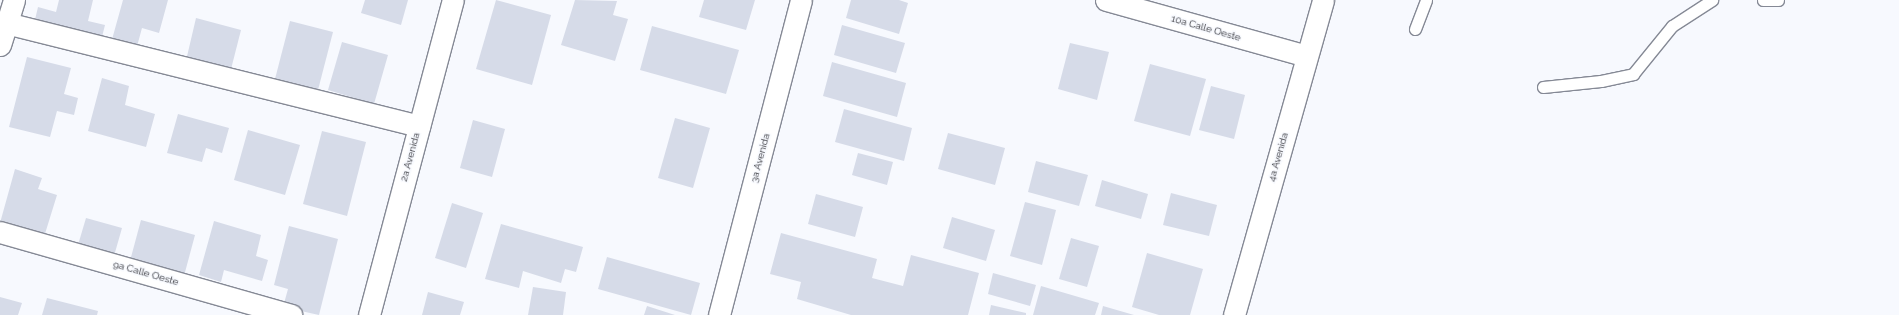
<!DOCTYPE html>
<style>
body{margin:0}
#map{position:relative;width:1899px;height:315px;overflow:hidden;background:#f7f9fe;font-family:Raleway,sans-serif}
div>[style]{position:absolute}
.building>*{inset:0;background:#d6dbe8}
.roads{filter:drop-shadow(1px 0 #858995) drop-shadow(-1px 0 #858995) drop-shadow(0 1px #858995) drop-shadow(0 -1px #858995)}
.lane>*{height:11px;margin:-5.5px;padding:0 5.5px;transform-origin:5.5px;border-radius:5.5px;background:#fff}
.street>*{height:21px;margin:-10.5px;padding:0 10.5px;transform-origin:10.5px;border-radius:10.5px;background:#fff}
span{translate:-50% -50%;white-space:nowrap;text-align:center;line-height:1.15;-webkit-text-stroke:3px #f7f9fe;paint-order:stroke}
.street-label{font-size:10px;color:#2e2f34}
</style>
<div id="map">
<div class="building">
<div style="clip-path:polygon(59px 0,93px 0,88px 21px,105px 25px,100px 45px,33px 28px,38px 7px,56px 12px)"></div>
<div style="clip-path:polygon(123px 0,168px 0,159px 33px,142px 28px,136px 50px,111px 43px)"></div>
<div style="clip-path:polygon(365px 0,408px 0,401px 25px,361px 13px)"></div>
<div style="clip-path:polygon(496px 0,551px 15px,532px 85px,476px 69px)"></div>
<div style="clip-path:polygon(575px 0,617px 1px,613px 15px,628px 19px,615px 61px,561px 45px)"></div>
<div style="clip-path:polygon(704px 0,755px 0,746px 30px,699px 17px)"></div>
<div style="clip-path:polygon(851px 0,899px 0,908px 3px,899px 34px,846px 18px)"></div>
<div style="clip-path:polygon(196px 18px,241px 30px,229px 77px,185px 65px)"></div>
<div style="clip-path:polygon(290px 21px,333px 32px,318px 90px,275px 79px)"></div>
<div style="clip-path:polygon(842px 25px,905px 43px,896px 73px,834px 55px)"></div>
<div style="clip-path:polygon(652px 26px,739px 50px,726px 94px,640px 70px)"></div>
<div style="clip-path:polygon(342px 42px,388px 55px,374px 104px,328px 90px)"></div>
<div style="clip-path:polygon(1070px 43px,1109px 52px,1097px 100px,1058px 89px)"></div>
<div style="clip-path:polygon(27px 57px,71px 68px,64px 94px,78px 98px,74px 115px,57px 111px,50px 137px,9px 127px)"></div>
<div style="clip-path:polygon(832px 62px,906px 83px,897px 117px,823px 96px)"></div>
<div style="clip-path:polygon(1150px 64px,1206px 79px,1190px 136px,1134px 121px)"></div>
<div style="clip-path:polygon(102px 78px,129px 86px,125px 105px,155px 114px,146px 147px,88px 131px)"></div>
<div style="clip-path:polygon(1211px 86px,1245px 95px,1234px 139px,1199px 130px)"></div>
<div style="clip-path:polygon(844px 109px,912px 128px,904px 161px,835px 142px)"></div>
<div style="clip-path:polygon(178px 114px,229px 128px,222px 153px,206px 148px,202px 162px,167px 153px)"></div>
<div style="clip-path:polygon(675px 118px,710px 128px,693px 188px,658px 178px)"></div>
<div style="clip-path:polygon(473px 120px,505px 129px,492px 177px,460px 168px)"></div>
<div style="clip-path:polygon(248px 130px,300px 145px,285px 195px,234px 180px)"></div>
<div style="clip-path:polygon(322px 131px,366px 142px,347px 216px,303px 204px)"></div>
<div style="clip-path:polygon(948px 133px,1005px 148px,995px 185px,938px 169px)"></div>
<div style="clip-path:polygon(858px 153px,893px 162px,887px 185px,852px 175px)"></div>
<div style="clip-path:polygon(1036px 161px,1088px 175px,1079px 206px,1028px 192px)"></div>
<div style="clip-path:polygon(15px 169px,42px 178px,38px 189px,57px 195px,44px 237px,0 223px)"></div>
<div style="clip-path:polygon(1102px 180px,1148px 194px,1141px 219px,1095px 206px)"></div>
<div style="clip-path:polygon(1171px 193px,1217px 205px,1209px 236px,1163px 225px)"></div>
<div style="clip-path:polygon(816px 194px,863px 207px,855px 237px,808px 224px)"></div>
<div style="clip-path:polygon(1025px 202px,1056px 210px,1042px 265px,1010px 256px)"></div>
<div style="clip-path:polygon(452px 203px,483px 213px,466px 268px,435px 258px)"></div>
<div style="clip-path:polygon(952px 217px,995px 230px,986px 261px,943px 248px)"></div>
<div style="clip-path:polygon(86px 218px,122px 228px,114px 256px,78px 245px)"></div>
<div style="clip-path:polygon(141px 220px,195px 235px,184px 276px,130px 261px)"></div>
<div style="clip-path:polygon(214px 221px,261px 235px,256px 256px,268px 260px,262px 281px,224px 270px,221px 282px,199px 275px)"></div>
<div style="clip-path:polygon(501px 224px,583px 247px,576px 272px,565px 269px,561px 283px,523px 271px,519px 288px,485px 279px)"></div>
<div style="clip-path:polygon(289px 226px,338px 239px,319px 315px,283px 307px,288px 289px,274px 285px)"></div>
<div style="clip-path:polygon(781px 233px,877px 259px,872px 278px,903px 286px,911px 255px,979px 273px,968px 315px,851px 315px,797px 299px,801px 282px,770px 274px)"></div>
<div style="clip-path:polygon(1071px 238px,1099px 246px,1087px 287px,1059px 279px)"></div>
<div style="clip-path:polygon(1147px 253px,1203px 269px,1190px 315px,1159px 315px,1132px 307px)"></div>
<div style="clip-path:polygon(607px 257px,700px 283px,691px 315px,598px 289px)"></div>
<div style="clip-path:polygon(993px 273px,1036px 285px,1030px 306px,988px 294px)"></div>
<div style="clip-path:polygon(1041px 286px,1099px 303px,1095px 315px,1033px 315px)"></div>
<div style="clip-path:polygon(533px 287px,566px 292px,563px 315px,528px 315px)"></div>
<div style="clip-path:polygon(428px 292px,464px 302px,460px 315px,422px 315px)"></div>
<div style="clip-path:polygon(0 297px,22px 303px,18px 315px,0 315px)"></div>
<div style="clip-path:polygon(47px 298px,98px 311px,97px 315px,42px 315px)"></div>
<div style="clip-path:polygon(991px 305px,1026px 313px,1026px 315px,989px 315px)"></div>
<div style="clip-path:polygon(647px 306px,675px 315px,644px 315px)"></div>
<div style="clip-path:polygon(1103px 306px,1134px 315px,1101px 315px)"></div>
</div>
<div class="roads">
<div class="lane">
<div style="left:1763px;top:0;width:15px"></div>
<div style="left:1415px;top:29px;width:31px;rotate:-69deg"></div>
<div style="left:1543px;top:87px;width:58px;rotate:-5.9deg"></div>
<div style="left:1601px;top:81px;width:33px;rotate:-12deg"></div>
<div style="left:1633px;top:74px;width:62px;rotate:-50.9deg"></div>
<div style="left:1672px;top:26px;width:48px;rotate:-33deg"></div>
</div>
<div class="street">
<div style="left:1106px;top:0;width:208px;rotate:15.6deg"></div>
<div style="left:6px;top:23px;width:426px;rotate:14deg"></div>
<div style="left:0;top:45px;width:47px;rotate:-72.7deg"></div>
<div style="left:0;top:232px;width:303px;rotate:15.9deg"></div>
<div style="left:369px;top:315px;width:326px;rotate:-75.1deg"></div>
<div style="left:719px;top:315px;width:325px;rotate:-75.4deg"></div>
<div style="left:1234px;top:315px;width:327px;rotate:-74.2deg"></div>
</div>
</div>
<div class="street-label">
<span style="left:1206px;top:28px;rotate:16deg">10a Calle Oeste</span>
<span style="left:410px;top:157px;rotate:-75deg">2a Avenida</span>
<span style="left:1278px;top:157px;rotate:-74deg">4a Avenida</span>
<span style="left:760px;top:158px;rotate:-75deg">3a Avenida</span>
<span style="left:146px;top:273px;rotate:16deg">9a Calle Oeste</span>
</div>
</div>
